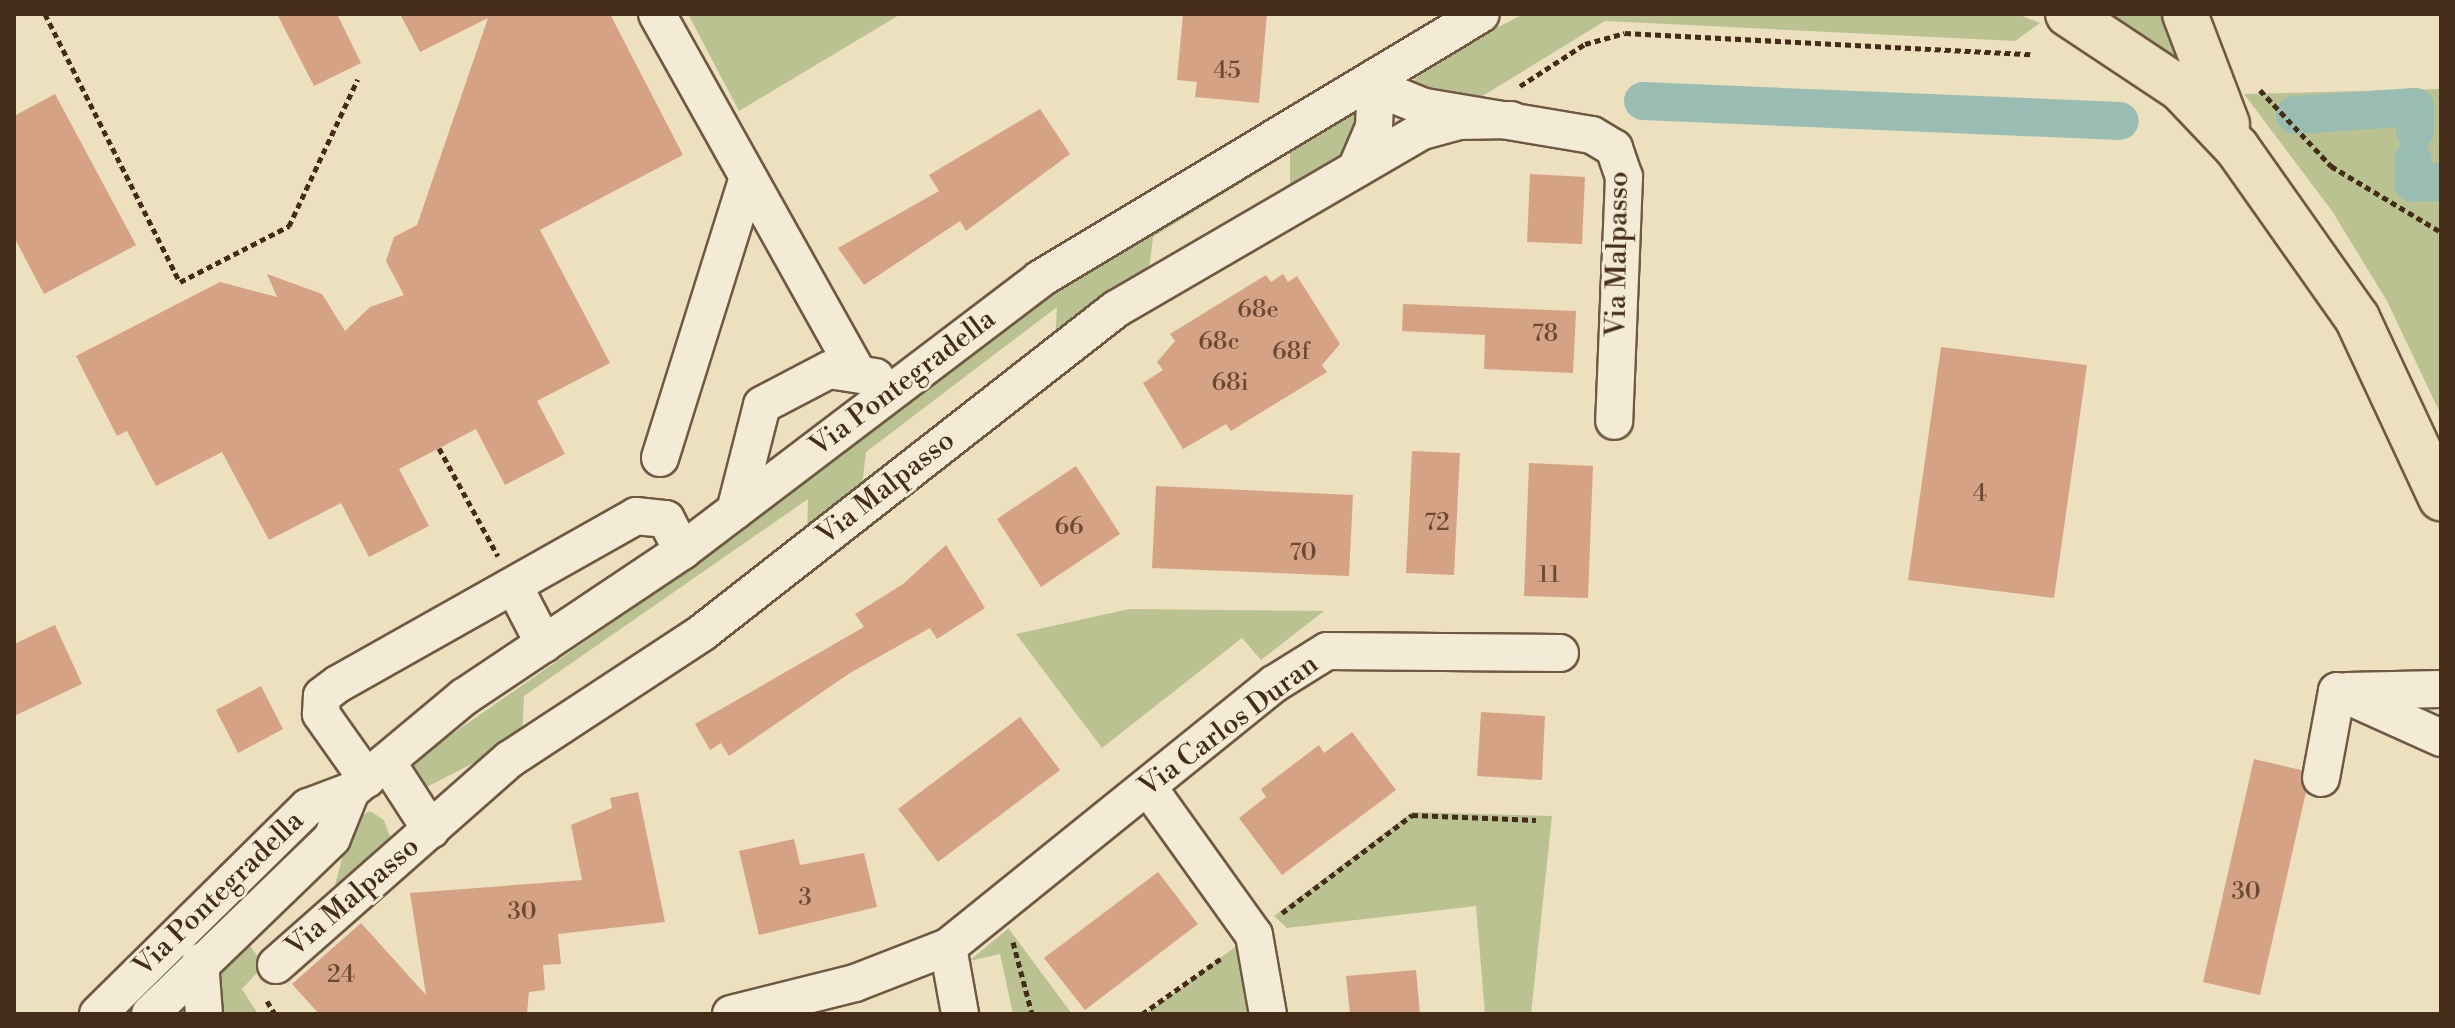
<!DOCTYPE html>
<style>
body{margin:0}
#map{position:relative;width:2455px;height:1028px;overflow:hidden;background:#ede0bf;font-family:"Libre Bodoni",serif}
div>[style]{position:absolute}
.green>*{inset:0;background:#bac291}
.canal>*{height:38px;margin:-19px;padding:0 19px;transform-origin:19px;border-radius:19px;background:#99bdb2}
.building>*{inset:0;background:#d6a285}
.path>*{height:5px;margin-top:-2.5px;transform-origin:0;background:repeating-linear-gradient(90deg,#452c19 0 6px,transparent 0 10px)}
.roads{filter:drop-shadow(2px 0 #6f5942) drop-shadow(-2px 0 #6f5942) drop-shadow(0 2px #6f5942) drop-shadow(0 -2px #6f5942)}
.minor>*{height:36px;margin:-18px;padding:0 18px;transform-origin:18px;border-radius:18px;background:#f3ebd5}
.major>*{height:44px;margin:-22px;padding:0 22px;transform-origin:22px;border-radius:22px;background:#ede0bf}
span{translate:-50% -50%;white-space:nowrap;text-align:center;line-height:1.15;-webkit-text-stroke:6px #f3ebd5;paint-order:stroke}
.number-label{font-size:24px;color:#694a34}
.number-label span{-webkit-text-stroke-width:0}
.street-label{font-size:28px;color:#452c19}
.frame{position:absolute;inset:0;border:16px solid #452c19;pointer-events:none}
</style>
<div id="map">
<div class="green">
<div style="clip-path:polygon(688px 14px,901px 14px,739px 111px)"></div>
<div style="clip-path:polygon(1524px 14px,2017px 14px,2040px 23px,2015px 41px,1605px 21px,1476px 100px,1406px 86px,1450px 51px)"></div>
<div style="clip-path:polygon(2095px 14px,2170px 14px,2198px 89px)"></div>
<div style="clip-path:polygon(2441px 89px,2441px 415px,2387px 301px,2332px 211px,2244px 94px)"></div>
<div style="clip-path:polygon(1357px 106px,1360px 120px,1344px 158px,1290px 192px,1290px 153px,1153px 237px,1148px 279px,1055px 342px,1057px 307px,866px 452px,861px 494px,807px 535px,808px 499px,524px 696px,522px 738px,421px 790px,408px 770px,412px 762px,731px 540px,1051px 291px)"></div>
<div style="clip-path:polygon(1129px 609px,1324px 611px,1261px 660px,1242px 638px,1102px 748px,1016px 634px)"></div>
<div style="clip-path:polygon(370px 811px,384px 820px,392px 842px,334px 889px,352px 821px)"></div>
<div style="clip-path:polygon(1412px 812px,1552px 816px,1531px 1014px,1485px 1014px,1476px 906px,1287px 928px,1274px 916px)"></div>
<div style="clip-path:polygon(1009px 928px,1009px 929px,1072px 1014px,1013px 1014px,1000px 954px,969px 961px)"></div>
<div style="clip-path:polygon(246px 940px,264px 965px,242px 989px,258px 1014px,218px 1014px,217px 968px)"></div>
<div style="clip-path:polygon(1239px 944px,1247px 1014px,1145px 1014px)"></div>
</div>
<div class="canal">
<div style="left:1643px;top:101px;width:477px;rotate:2.4deg"></div>
<div style="left:2295px;top:115px;width:120px;rotate:-3.8deg"></div>
<div style="left:2415px;top:107px;width:24px;rotate:90deg"></div>
<div style="left:2413px;top:160px;width:23px;rotate:90deg"></div>
<div style="left:2413px;top:183px;width:28px;rotate:-2deg"></div>
</div>
<div class="building">
<div style="clip-path:polygon(277px 14px,337px 14px,361px 63px,314px 86px)"></div>
<div style="clip-path:polygon(400px 14px,610px 14px,683px 155px,540px 230px,610px 363px,537px 401px,565px 454px,505px 485px,476px 429px,399px 469px,429px 526px,369px 557px,341px 503px,269px 540px,222px 452px,156px 486px,127px 431px,117px 436px,76px 356px,220px 282px,277px 297px,267px 274px,322px 294px,345px 331px,370px 307px,404px 295px,386px 261px,394px 237px,417px 225px,488px 18px,420px 52px)"></div>
<div style="clip-path:polygon(1183px 14px,1267px 14px,1259px 103px,1195px 97px,1197px 82px,1177px 80px)"></div>
<div style="clip-path:polygon(55px 94px,136px 245px,44px 294px,14px 237px,14px 116px)"></div>
<div style="clip-path:polygon(1040px 109px,1070px 154px,966px 231px,960px 221px,864px 285px,838px 248px,939px 191px,929px 175px)"></div>
<div style="clip-path:polygon(1530px 174px,1585px 177px,1582px 244px,1527px 242px)"></div>
<div style="clip-path:polygon(1283px 274px,1288px 282px,1297px 276px,1340px 344px,1322px 365px,1327px 372px,1231px 431px,1226px 424px,1183px 449px,1143px 383px,1163px 370px,1157px 362px,1175px 341px,1170px 334px,1266px 275px,1271px 282px)"></div>
<div style="clip-path:polygon(1403px 304px,1576px 311px,1573px 373px,1484px 369px,1485px 335px,1402px 331px)"></div>
<div style="clip-path:polygon(1941px 347px,2087px 365px,2054px 598px,1908px 580px)"></div>
<div style="clip-path:polygon(1412px 451px,1460px 453px,1454px 575px,1406px 573px)"></div>
<div style="clip-path:polygon(1529px 463px,1593px 466px,1588px 598px,1524px 596px)"></div>
<div style="clip-path:polygon(1076px 466px,1120px 534px,1041px 587px,997px 519px)"></div>
<div style="clip-path:polygon(1156px 486px,1353px 495px,1349px 576px,1152px 568px)"></div>
<div style="clip-path:polygon(946px 545px,985px 608px,937px 639px,930px 628px,850px 673px,729px 756px,721px 743px,710px 750px,695px 724px,864px 627px,855px 614px,903px 584px)"></div>
<div style="clip-path:polygon(55px 625px,82px 684px,14px 716px,14px 644px)"></div>
<div style="clip-path:polygon(261px 686px,283px 729px,238px 753px,216px 710px)"></div>
<div style="clip-path:polygon(1481px 712px,1545px 716px,1542px 780px,1477px 776px)"></div>
<div style="clip-path:polygon(1020px 717px,1060px 770px,938px 862px,898px 809px)"></div>
<div style="clip-path:polygon(1352px 732px,1396px 790px,1282px 875px,1239px 818px,1266px 797px,1261px 789px,1319px 745px,1324px 753px)"></div>
<div style="clip-path:polygon(2254px 759px,2301px 770px,2306px 792px,2260px 995px,2203px 982px)"></div>
<div style="clip-path:polygon(638px 792px,665px 922px,558px 934px,561px 964px,543px 965px,545px 990px,529px 992px,527px 1014px,319px 1014px,292px 984px,361px 923px,426px 995px,410px 893px,582px 880px,571px 825px,612px 808px,610px 798px)"></div>
<div style="clip-path:polygon(794px 839px,800px 865px,864px 853px,877px 907px,759px 935px,739px 851px)"></div>
<div style="clip-path:polygon(1158px 872px,1198px 924px,1085px 1010px,1044px 958px)"></div>
<div style="clip-path:polygon(1416px 970px,1420px 1014px,1350px 1014px,1346px 976px)"></div>
</div>
<div class="path">
<div style="left:45px;top:14px;width:300px;rotate:63.3deg"></div>
<div style="left:180px;top:282px;width:123px;rotate:-27.2deg"></div>
<div style="left:289px;top:226px;width:162px;rotate:-64.9deg"></div>
<div style="left:1520px;top:86px;width:77px;rotate:-32.9deg"></div>
<div style="left:1585px;top:44px;width:41px;rotate:-15.4deg"></div>
<div style="left:1625px;top:33px;width:406px;rotate:3deg"></div>
<div style="left:2260px;top:90px;width:104px;rotate:46.9deg"></div>
<div style="left:2331px;top:166px;width:128px;rotate:31deg"></div>
<div style="left:439px;top:448px;width:123px;rotate:61.4deg"></div>
<div style="left:1282px;top:913px;width:163px;rotate:-37deg"></div>
<div style="left:1412px;top:815px;width:124px;rotate:2.3deg"></div>
<div style="left:1013px;top:942px;width:74px;rotate:75.2deg"></div>
<div style="left:267px;top:1001px;width:15px;rotate:58deg"></div>
<div style="left:1142px;top:1014px;width:99px;rotate:-35.1deg"></div>
</div>
<div class="roads">
<div class="minor">
<div style="left:657px;top:14px;width:408px;rotate:60.8deg"></div>
<div style="left:1376px;top:77px;width:23px;rotate:47deg"></div>
<div style="left:1392px;top:94px;width:35px;rotate:22deg"></div>
<div style="left:1425px;top:107px;width:169px;rotate:9.5deg"></div>
<div style="left:1592px;top:135px;width:26px;rotate:31deg"></div>
<div style="left:1614px;top:148px;width:31px;rotate:71deg"></div>
<div style="left:1624px;top:177px;width:244px;rotate:92.3deg"></div>
<div style="left:1356px;top:169px;width:46px;rotate:-66.8deg"></div>
<div style="left:1374px;top:127px;width:50px;rotate:-87.7deg"></div>
<div style="left:660px;top:458px;width:294px;rotate:-72.6deg"></div>
<div style="left:735px;top:511px;width:109px;rotate:-75.7deg"></div>
<div style="left:762px;top:405px;width:76px;rotate:-27.6deg"></div>
<div style="left:829px;top:370px;width:47px;rotate:8.7deg"></div>
<div style="left:515px;top:588px;width:63px;rotate:62.6deg"></div>
<div style="left:2337px;top:691px;width:114px;rotate:24.3deg"></div>
<div style="left:2347px;top:691px;width:94px;rotate:-1.2deg"></div>
<div style="left:387px;top:762px;width:81px;rotate:57.1deg"></div>
<div style="left:2321px;top:778px;width:88px;rotate:-79.6deg"></div>
<div style="left:367px;top:779px;width:80px;rotate:-125.3deg"></div>
<div style="left:321px;top:714px;width:18px;rotate:-87deg"></div>
<div style="left:322px;top:696px;width:20px;rotate:-37deg"></div>
<div style="left:338px;top:684px;width:342px;rotate:-29.4deg"></div>
<div style="left:636px;top:516px;width:30px;rotate:6deg"></div>
<div style="left:666px;top:519px;width:36px;rotate:63deg"></div>
<div style="left:1148px;top:787px;width:182px;rotate:54.4deg"></div>
<div style="left:1254px;top:935px;width:80px;rotate:80deg"></div>
<div style="left:948px;top:947px;width:68px;rotate:79.8deg"></div>
<div style="left:200px;top:962px;width:52px;rotate:85.6deg"></div>
<div style="left:276px;top:965px;width:312px;rotate:-41.4deg"></div>
<div style="left:510px;top:759px;width:231px;rotate:-33.3deg"></div>
<div style="left:703px;top:632px;width:524px;rotate:-38.03deg"></div>
<div style="left:1116px;top:309px;width:354px;rotate:-30.2deg"></div>
<div style="left:1422px;top:131px;width:38px;rotate:-15deg"></div>
<div style="left:1459px;top:121px;width:52px;rotate:-1.1deg"></div>
<div style="left:98px;top:1014px;width:295px;rotate:-44.6deg"></div>
<div style="left:308px;top:807px;width:46px;rotate:-20.4deg"></div>
<div style="left:351px;top:791px;width:147px;rotate:-39.8deg"></div>
<div style="left:464px;top:697px;width:262px;rotate:-33.8deg"></div>
<div style="left:682px;top:551px;width:450px;rotate:-37.2deg"></div>
<div style="left:1040px;top:279px;width:514px;rotate:-31deg"></div>
<div style="left:150px;top:1014px;width:253px;rotate:-44deg"></div>
<div style="left:332px;top:838px;width:51px;rotate:-68deg"></div>
<div style="left:731px;top:1014px;width:128px;rotate:-14deg"></div>
<div style="left:855px;top:983px;width:100px;rotate:-21.2deg"></div>
<div style="left:948px;top:947px;width:419px;rotate:-38.9deg"></div>
<div style="left:1274px;top:684px;width:62px;rotate:-31.9deg"></div>
<div style="left:1327px;top:651px;width:233px;rotate:0.5deg"></div>
</div>
<div class="major">
<div style="left:2068px;top:14px;width:136px;rotate:33.6deg"></div>
<div style="left:2181px;top:89px;width:81px;rotate:46.5deg"></div>
<div style="left:2237px;top:148px;width:208px;rotate:54.8deg"></div>
<div style="left:2357px;top:318px;width:199px;rotate:65deg"></div>
<div style="left:2185px;top:14px;width:118px;rotate:69.1deg"></div>
</div>
</div>
<div class="number-label">
<span style="left:1227px;top:72px">45</span>
<span style="left:1258px;top:311px">68e</span>
<span style="left:1545px;top:335px">78</span>
<span style="left:1219px;top:343px">68c</span>
<span style="left:1291px;top:353px">68f</span>
<span style="left:1230px;top:384px">68i</span>
<span style="left:1980px;top:495px">4</span>
<span style="left:1437px;top:524px">72</span>
<span style="left:1069px;top:528px">66</span>
<span style="left:1303px;top:554px">70</span>
<span style="left:1549px;top:576px">11</span>
<span style="left:2246px;top:893px">30</span>
<span style="left:805px;top:899px">3</span>
<span style="left:522px;top:913px">30</span>
<span style="left:341px;top:976px">24</span>
</div>
<div class="street-label">
<span style="left:1618px;top:254px;rotate:-89deg">Via Malpasso</span>
<span style="left:903px;top:383px;rotate:-37deg">Via Pontegradella</span>
<span style="left:886px;top:488px;rotate:-38deg">Via Malpasso</span>
<span style="left:1229px;top:726px;rotate:-37deg">Via Carlos Duran</span>
<span style="left:219px;top:894px;rotate:-44deg">Via Pontegradella</span>
<span style="left:353px;top:897px;rotate:-41deg">Via Malpasso</span>
</div>
<div class="frame"></div>
</div>
